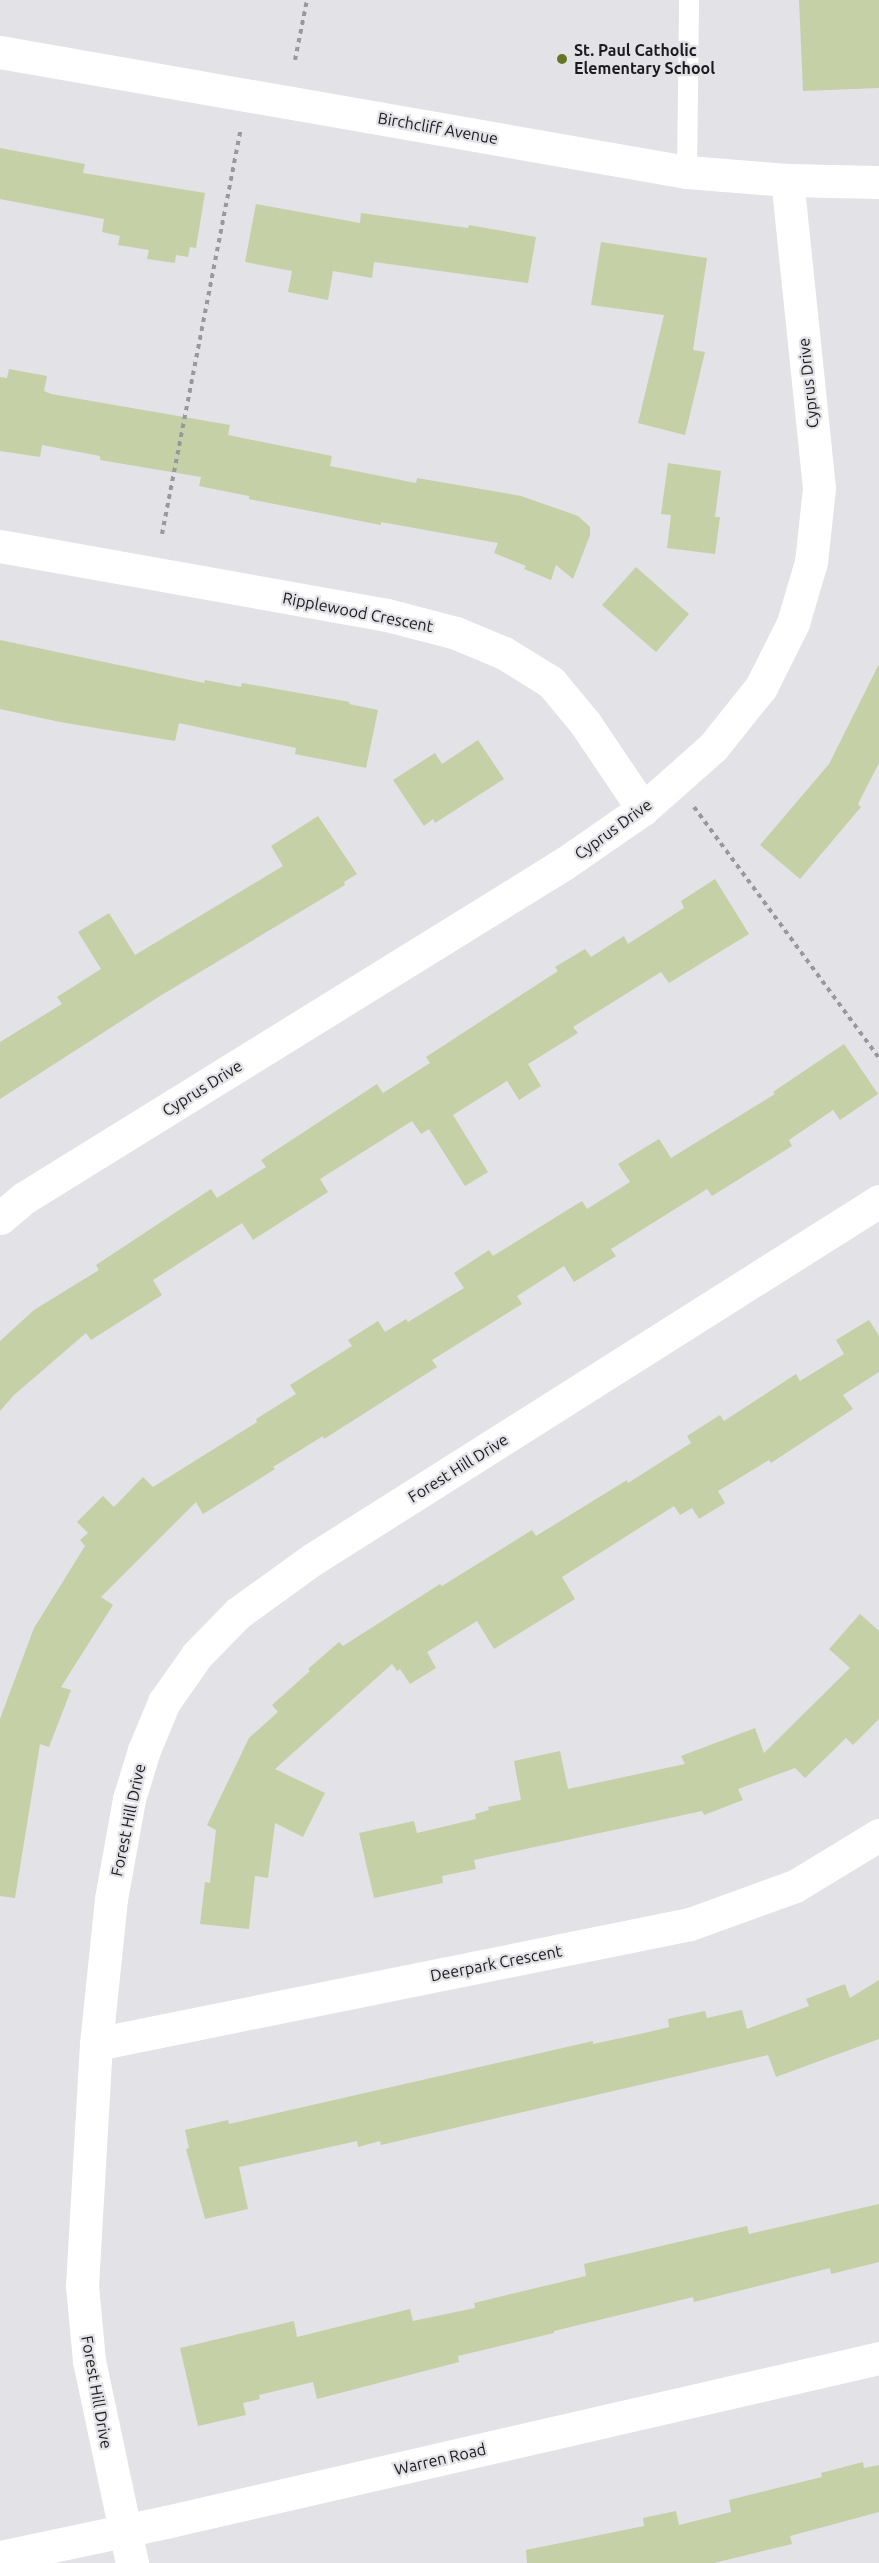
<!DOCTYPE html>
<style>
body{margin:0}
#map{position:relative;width:879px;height:2563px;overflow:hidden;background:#e2e2e7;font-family:Ubuntu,sans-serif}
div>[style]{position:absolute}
.building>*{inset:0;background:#c5d0a6}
.path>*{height:4px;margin-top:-2px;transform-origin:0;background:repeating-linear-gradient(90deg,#99999d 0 4.5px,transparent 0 9px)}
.service>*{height:20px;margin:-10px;padding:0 10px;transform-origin:10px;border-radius:10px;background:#fff}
.minor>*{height:33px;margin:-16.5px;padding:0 16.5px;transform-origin:16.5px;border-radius:16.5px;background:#fff}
.dots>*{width:16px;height:16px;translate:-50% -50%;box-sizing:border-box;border:3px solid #e2e2e7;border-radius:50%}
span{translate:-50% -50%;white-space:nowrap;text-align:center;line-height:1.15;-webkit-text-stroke:4.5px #e2e2e7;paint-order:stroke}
.poi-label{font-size:16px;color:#1b1b1d;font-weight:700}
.left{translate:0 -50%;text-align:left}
.street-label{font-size:16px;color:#1b1b1d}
</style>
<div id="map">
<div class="building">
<div style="clip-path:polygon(799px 0,879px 0,879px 88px,803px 91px)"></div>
<div style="clip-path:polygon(0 148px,85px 164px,83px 173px,205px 193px,196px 248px,190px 247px,188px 257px,176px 255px,175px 263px,147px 259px,149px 250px,118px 245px,120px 236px,102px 232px,104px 219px,0 199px)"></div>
<div style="clip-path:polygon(256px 204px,360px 223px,361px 213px,468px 228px,469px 225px,536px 237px,528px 283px,374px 262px,372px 278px,333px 271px,328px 300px,288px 292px,292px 271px,245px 262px)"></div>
<div style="clip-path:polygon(601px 242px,707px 258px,693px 350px,705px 352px,685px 435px,638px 423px,664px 315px,591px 305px)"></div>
<div style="clip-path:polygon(9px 369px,47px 376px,44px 391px,51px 394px,230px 425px,228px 435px,332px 456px,330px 466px,416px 483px,417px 478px,521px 496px,578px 516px,590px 527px,590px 535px,573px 579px,556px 565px,551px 580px,524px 569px,526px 566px,494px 553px,498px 543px,381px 522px,381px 525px,249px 499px,249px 496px,199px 486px,201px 477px,100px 460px,100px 456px,42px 445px,40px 457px,0 451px,0 377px,7px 378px)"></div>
<div style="clip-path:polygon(668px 463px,721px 471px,715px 517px,720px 517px,715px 554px,667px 548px,671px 515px,661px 514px)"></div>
<div style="clip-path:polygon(636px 567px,689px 614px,656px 652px,602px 605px)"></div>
<div style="clip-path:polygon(0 640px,204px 683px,205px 680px,241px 687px,242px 683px,350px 702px,349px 704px,378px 710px,366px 768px,295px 754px,296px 748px,179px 723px,175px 741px,60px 722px,0 709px)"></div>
<div style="clip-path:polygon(879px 664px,879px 763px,858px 804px,861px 807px,800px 879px,760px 845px,829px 764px)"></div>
<div style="clip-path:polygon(478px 740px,504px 779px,435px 823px,433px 819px,424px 826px,393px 780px,435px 753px,442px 764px)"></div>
<div style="clip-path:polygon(318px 816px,357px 874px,344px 882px,345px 885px,160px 996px,0 1099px,0 1042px,62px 1004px,57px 997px,101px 969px,78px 932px,109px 913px,135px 955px,283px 866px,271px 846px)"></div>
<div style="clip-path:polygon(715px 879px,749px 934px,669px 983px,661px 972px,573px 1027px,578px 1033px,528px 1064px,541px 1086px,519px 1100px,507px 1081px,453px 1115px,488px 1172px,465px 1186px,429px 1129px,421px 1134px,412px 1121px,320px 1179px,328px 1192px,253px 1240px,242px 1223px,153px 1280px,162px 1295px,91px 1340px,86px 1333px,14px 1395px,0 1411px,0 1341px,34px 1310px,99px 1270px,96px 1265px,211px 1189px,217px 1198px,266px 1167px,261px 1160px,377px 1084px,383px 1093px,430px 1063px,426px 1057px,558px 971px,555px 967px,585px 949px,591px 957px,624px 936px,628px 944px,684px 908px,681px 901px)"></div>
<div style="clip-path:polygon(844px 1044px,878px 1094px,840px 1120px,833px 1110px,789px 1140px,792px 1146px,712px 1196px,707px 1189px,611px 1249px,616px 1256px,574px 1282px,564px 1266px,517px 1296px,522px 1304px,432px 1360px,437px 1367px,324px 1439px,323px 1436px,273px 1467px,275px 1469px,203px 1514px,196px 1502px,101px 1597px,113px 1605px,61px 1687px,71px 1690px,49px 1747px,40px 1744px,15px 1898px,0 1896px,0 1719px,34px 1628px,85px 1546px,80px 1540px,88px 1533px,77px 1522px,103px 1496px,114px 1507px,143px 1477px,153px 1487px,257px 1422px,256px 1419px,296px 1394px,290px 1385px,352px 1346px,348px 1340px,378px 1321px,385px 1332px,406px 1319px,408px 1322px,464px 1288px,454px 1273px,489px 1250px,493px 1256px,582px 1201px,587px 1209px,630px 1182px,618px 1164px,659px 1139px,671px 1158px,775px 1094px,773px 1092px)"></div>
<div style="clip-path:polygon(869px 1320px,879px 1336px,879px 1372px,843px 1395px,853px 1409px,771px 1463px,769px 1460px,718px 1491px,725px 1503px,699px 1519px,692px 1508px,680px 1515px,674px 1506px,562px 1577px,575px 1599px,494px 1649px,477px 1621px,427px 1652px,436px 1668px,410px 1684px,400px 1669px,397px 1671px,392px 1664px,275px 1769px,325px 1793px,303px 1837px,275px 1823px,268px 1878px,255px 1876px,249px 1929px,200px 1924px,205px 1882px,210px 1883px,216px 1830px,207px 1825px,249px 1738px,278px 1712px,272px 1705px,310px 1671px,308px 1669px,339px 1642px,343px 1646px,440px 1584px,442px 1586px,532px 1530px,536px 1536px,627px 1480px,628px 1483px,691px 1443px,687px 1436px,720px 1415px,724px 1421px,796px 1374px,800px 1381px,844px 1354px,836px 1340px)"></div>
<div style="clip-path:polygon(860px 1614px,879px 1631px,879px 1719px,853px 1745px,846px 1738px,805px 1778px,795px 1768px,738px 1789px,743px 1800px,704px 1815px,702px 1811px,474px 1860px,476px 1869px,442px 1876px,443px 1883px,374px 1898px,359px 1833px,414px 1821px,417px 1833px,476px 1819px,475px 1814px,489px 1810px,488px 1807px,521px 1800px,514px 1761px,560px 1751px,568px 1789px,685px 1764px,681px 1756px,755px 1728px,764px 1753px,850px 1668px,829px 1649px)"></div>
<div style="clip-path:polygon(879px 1980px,879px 2039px,776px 2077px,768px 2055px,381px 2145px,380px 2141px,358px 2147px,357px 2141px,239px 2167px,248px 2209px,205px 2219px,186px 2149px,189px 2148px,185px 2130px,228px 2120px,229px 2124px,593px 2041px,593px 2044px,649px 2032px,669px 2027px,668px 2019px,705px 2011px,707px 2018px,742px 2010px,747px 2029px,809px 2006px,806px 1999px,845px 1984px,850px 1998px)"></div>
<div style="clip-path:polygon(879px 2204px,879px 2262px,831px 2274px,830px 2268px,694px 2302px,693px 2297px,554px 2331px,554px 2333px,458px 2356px,459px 2362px,317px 2399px,313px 2382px,259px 2395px,260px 2399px,243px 2403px,246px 2415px,198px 2426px,180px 2348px,294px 2321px,297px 2337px,410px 2309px,413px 2321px,475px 2308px,474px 2303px,586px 2276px,584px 2264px,747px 2226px,749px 2234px)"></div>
<div style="clip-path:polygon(863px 2462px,864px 2468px,879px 2465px,879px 2512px,790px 2536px,792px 2544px,714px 2563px,527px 2563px,526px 2550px,644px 2526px,643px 2518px,676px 2511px,679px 2525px,731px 2512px,729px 2500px,822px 2477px,821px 2473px)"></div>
</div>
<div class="path">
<div style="left:295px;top:60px;width:61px;rotate:-78.7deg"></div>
<div style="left:162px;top:534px;width:413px;rotate:-79deg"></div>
<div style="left:694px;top:807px;width:312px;rotate:53.6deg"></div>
</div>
<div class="service">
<div style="left:687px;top:172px;width:172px;rotate:-89.3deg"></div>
</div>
<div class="minor">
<div style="left:0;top:52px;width:697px;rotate:9.91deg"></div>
<div style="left:687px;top:172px;width:100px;rotate:4.6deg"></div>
<div style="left:787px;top:180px;width:92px;rotate:1.2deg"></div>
<div style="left:0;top:546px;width:393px;rotate:10.1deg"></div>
<div style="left:387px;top:615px;width:71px;rotate:14.6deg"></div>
<div style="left:456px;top:633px;width:52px;rotate:22.6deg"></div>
<div style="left:504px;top:653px;width:55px;rotate:31.7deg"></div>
<div style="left:551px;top:682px;width:53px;rotate:50.3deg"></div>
<div style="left:585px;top:723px;width:104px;rotate:56deg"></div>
<div style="left:0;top:1218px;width:31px;rotate:-40deg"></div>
<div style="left:24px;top:1198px;width:636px;rotate:-31.77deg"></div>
<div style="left:565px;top:863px;width:95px;rotate:-34.7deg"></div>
<div style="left:643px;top:809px;width:94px;rotate:-41.5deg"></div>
<div style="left:713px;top:747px;width:77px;rotate:-51.3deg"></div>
<div style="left:761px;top:687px;width:72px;rotate:-63.4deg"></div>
<div style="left:793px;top:623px;width:64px;rotate:-73.6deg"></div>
<div style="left:811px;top:562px;width:74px;rotate:-83.8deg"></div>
<div style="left:819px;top:488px;width:310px;rotate:-95.9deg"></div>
<div style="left:96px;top:2044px;width:606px;rotate:-11.42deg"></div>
<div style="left:690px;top:1924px;width:112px;rotate:-19.9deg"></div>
<div style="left:795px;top:1886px;width:98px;rotate:-31.3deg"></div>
<div style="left:0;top:2557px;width:170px;rotate:-11.9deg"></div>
<div style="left:166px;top:2522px;width:732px;rotate:-12.95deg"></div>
<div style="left:132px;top:2563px;width:207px;rotate:-102deg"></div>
<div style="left:89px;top:2361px;width:75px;rotate:-95.3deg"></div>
<div style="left:82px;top:2286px;width:242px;rotate:-86.7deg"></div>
<div style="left:96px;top:2044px;width:146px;rotate:-84.1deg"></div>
<div style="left:111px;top:1899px;width:102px;rotate:-79.8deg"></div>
<div style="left:129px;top:1799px;width:51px;rotate:-73deg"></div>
<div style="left:144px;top:1750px;width:52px;rotate:-67.4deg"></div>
<div style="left:164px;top:1702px;width:57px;rotate:-54.9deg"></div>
<div style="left:197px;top:1655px;width:59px;rotate:-45.7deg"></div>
<div style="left:238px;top:1613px;width:92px;rotate:-35.8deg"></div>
<div style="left:313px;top:1559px;width:670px;rotate:-32.31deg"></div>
</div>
<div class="dots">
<div style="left:562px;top:59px;background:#657523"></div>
</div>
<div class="poi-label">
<span class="left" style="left:574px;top:59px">St. Paul Catholic<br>Elementary School</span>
</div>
<div class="street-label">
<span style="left:438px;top:128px;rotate:10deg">Birchcliff Avenue</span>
<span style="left:808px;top:383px;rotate:-96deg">Cyprus Drive</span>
<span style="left:358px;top:612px;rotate:11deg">Ripplewood Crescent</span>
<span style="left:613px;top:829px;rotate:-36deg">Cyprus Drive</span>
<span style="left:202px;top:1088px;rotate:-32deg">Cyprus Drive</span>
<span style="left:458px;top:1468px;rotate:-32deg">Forest Hill Drive</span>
<span style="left:128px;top:1820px;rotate:-78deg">Forest Hill Drive</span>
<span style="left:496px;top:1963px;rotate:-11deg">Deerpark Crescent</span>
<span style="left:97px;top:2392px;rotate:80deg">Forest Hill Drive</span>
<span style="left:440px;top:2459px;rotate:-13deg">Warren Road</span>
</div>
</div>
